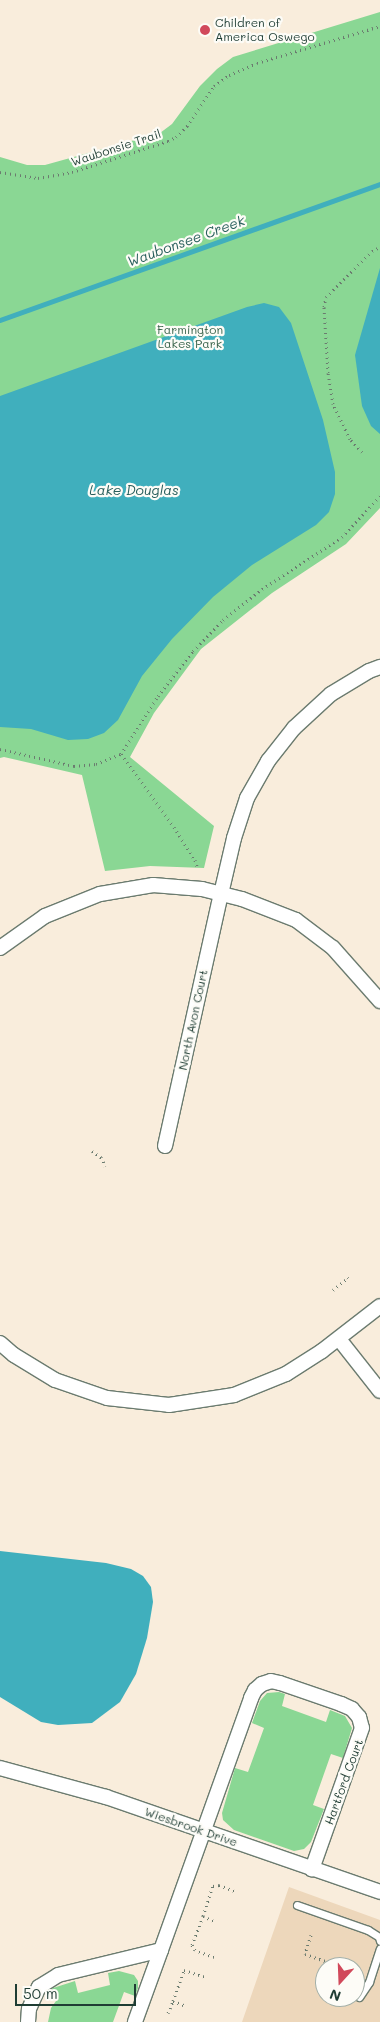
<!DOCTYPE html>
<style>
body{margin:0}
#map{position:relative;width:380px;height:2022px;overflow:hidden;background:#f9eddc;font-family:Mali,sans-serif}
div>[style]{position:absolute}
.built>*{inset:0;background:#edd7bb}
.green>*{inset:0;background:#8ad794}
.water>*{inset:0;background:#40afbd}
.stream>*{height:5px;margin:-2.5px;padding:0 2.5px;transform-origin:2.5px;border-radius:2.5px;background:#40afbd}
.path>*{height:3px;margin-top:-1.5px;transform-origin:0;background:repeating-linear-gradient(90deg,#6b7b6f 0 1px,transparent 0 5px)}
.roads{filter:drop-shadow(1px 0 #6b7b6f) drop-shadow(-1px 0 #6b7b6f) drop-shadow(0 1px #6b7b6f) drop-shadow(0 -1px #6b7b6f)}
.service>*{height:7px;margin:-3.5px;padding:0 3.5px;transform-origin:3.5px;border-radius:3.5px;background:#fff}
.minor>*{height:14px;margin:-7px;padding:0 7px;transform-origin:7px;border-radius:7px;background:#fff}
.dots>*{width:14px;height:14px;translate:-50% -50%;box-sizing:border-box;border:2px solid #fdfcf7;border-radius:50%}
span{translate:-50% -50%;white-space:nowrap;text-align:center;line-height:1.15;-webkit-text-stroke:4.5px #fdfcf7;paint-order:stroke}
.poi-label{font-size:12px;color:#1f3d34}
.left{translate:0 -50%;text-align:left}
.street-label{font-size:12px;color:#1f3d34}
.park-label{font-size:12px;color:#3a644c}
.water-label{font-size:14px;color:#295f5d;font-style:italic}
.north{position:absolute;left:315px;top:1957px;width:50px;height:50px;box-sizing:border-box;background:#fdfcf7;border:1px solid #a4b0a9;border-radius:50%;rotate:200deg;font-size:14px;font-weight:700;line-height:20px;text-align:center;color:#1f3d34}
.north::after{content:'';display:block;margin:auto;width:18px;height:22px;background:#d1495b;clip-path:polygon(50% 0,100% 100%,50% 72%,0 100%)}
.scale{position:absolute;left:15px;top:1984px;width:121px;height:22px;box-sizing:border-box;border:2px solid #1f3d34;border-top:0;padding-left:6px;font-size:15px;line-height:18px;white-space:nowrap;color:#1f3d34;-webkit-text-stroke:4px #fdfcf7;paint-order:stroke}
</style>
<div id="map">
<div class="built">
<div style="clip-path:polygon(evenodd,289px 1887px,380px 1920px,380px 2022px,242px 2022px,289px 1887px,325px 1967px,355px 1967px,355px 1997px,325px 1997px,325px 1967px)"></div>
</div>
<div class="green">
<div style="clip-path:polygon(380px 12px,380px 508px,346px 544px,272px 593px,201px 649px,154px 713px,130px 757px,214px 826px,204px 868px,150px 866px,105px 871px,82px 775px,4px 757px,0 758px,0 157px,27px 165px,45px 165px,160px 133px,172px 124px,200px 86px,217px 69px,233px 57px)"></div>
<div style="clip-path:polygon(279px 1692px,285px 1694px,282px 1706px,326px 1722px,330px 1710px,345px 1716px,352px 1728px,343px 1758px,331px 1754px,313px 1805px,324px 1809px,311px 1842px,304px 1849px,294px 1851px,234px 1830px,223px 1820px,222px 1813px,235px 1768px,248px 1772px,264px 1728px,252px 1723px,260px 1701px,267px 1693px)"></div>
<div style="clip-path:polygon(119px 1971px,134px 1975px,138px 1981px,138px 1988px,135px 1996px,124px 1992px,113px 2022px,48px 2022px,51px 2008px,56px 2001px,49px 1992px,53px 1988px,75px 1981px,78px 1993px,110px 1985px,108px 1973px)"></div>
</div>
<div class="water">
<div style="clip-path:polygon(380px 268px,380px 434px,371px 426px,362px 406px,355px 355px)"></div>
<div style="clip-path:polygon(264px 303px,279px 307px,291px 323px,323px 420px,335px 472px,335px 494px,329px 512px,316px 525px,252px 565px,213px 597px,172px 639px,142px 676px,118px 720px,104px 733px,88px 739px,68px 740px,31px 729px,0 727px,0 396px,247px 307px)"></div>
<div style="clip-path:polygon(0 1551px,106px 1563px,131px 1569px,143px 1576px,151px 1587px,153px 1602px,147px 1638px,136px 1674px,120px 1702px,92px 1723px,58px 1725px,41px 1722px,0 1697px)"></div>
</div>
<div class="stream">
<div style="left:0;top:320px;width:404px;rotate:-19.7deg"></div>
</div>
<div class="path">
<div style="left:0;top:172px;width:38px;rotate:9deg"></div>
<div style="left:38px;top:178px;width:35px;rotate:-10deg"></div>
<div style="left:72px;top:172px;width:101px;rotate:-17.9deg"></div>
<div style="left:168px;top:141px;width:9px;rotate:-27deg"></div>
<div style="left:176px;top:137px;width:16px;rotate:-45deg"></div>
<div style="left:187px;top:126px;width:48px;rotate:-56deg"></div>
<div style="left:214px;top:86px;width:19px;rotate:-36deg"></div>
<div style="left:229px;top:75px;width:30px;rotate:-23deg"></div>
<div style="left:257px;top:63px;width:128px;rotate:-16.7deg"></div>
<div style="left:362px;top:452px;width:18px;rotate:-133deg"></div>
<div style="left:350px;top:439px;width:39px;rotate:-116deg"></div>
<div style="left:333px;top:404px;width:31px;rotate:-99deg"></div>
<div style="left:328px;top:373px;width:66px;rotate:-93.5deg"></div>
<div style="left:324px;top:307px;width:10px;rotate:-79deg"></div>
<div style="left:326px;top:297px;width:65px;rotate:-45deg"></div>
<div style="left:372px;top:251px;width:9px;rotate:-27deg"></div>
<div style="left:0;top:749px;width:76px;rotate:12.9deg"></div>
<div style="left:74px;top:766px;width:22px;rotate:-5deg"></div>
<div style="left:96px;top:764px;width:27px;rotate:-22deg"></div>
<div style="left:121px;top:754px;width:69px;rotate:-57.5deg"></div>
<div style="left:158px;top:696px;width:57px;rotate:-52.1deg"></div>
<div style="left:193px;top:651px;width:43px;rotate:-45.9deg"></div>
<div style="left:223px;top:620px;width:50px;rotate:-38.5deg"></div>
<div style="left:262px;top:589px;width:95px;rotate:-33deg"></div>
<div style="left:342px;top:537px;width:56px;rotate:-47.2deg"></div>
<div style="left:121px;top:754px;width:90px;rotate:54deg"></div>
<div style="left:174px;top:827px;width:39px;rotate:58deg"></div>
<div style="left:195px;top:860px;width:9px;rotate:72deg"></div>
<div style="left:92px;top:1151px;width:11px;rotate:34deg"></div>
<div style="left:101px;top:1157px;width:10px;rotate:66deg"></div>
<div style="left:333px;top:1290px;width:19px;rotate:-39deg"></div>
<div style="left:348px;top:1278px;width:3px;rotate:-135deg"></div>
<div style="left:203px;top:1916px;width:32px;rotate:-72deg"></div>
<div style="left:213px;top:1886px;width:6px;rotate:-9deg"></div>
<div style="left:219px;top:1885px;width:19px;rotate:21deg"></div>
<div style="left:311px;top:1935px;width:20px;rotate:108deg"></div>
<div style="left:305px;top:1954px;width:40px;rotate:18.9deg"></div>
<div style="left:214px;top:1957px;width:20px;rotate:-160deg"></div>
<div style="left:195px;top:1950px;width:6px;rotate:-121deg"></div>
<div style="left:192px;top:1945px;width:31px;rotate:-69deg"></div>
<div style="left:203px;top:1916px;width:14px;rotate:25deg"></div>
<div style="left:173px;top:2001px;width:33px;rotate:-70deg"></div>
<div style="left:184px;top:1970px;width:23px;rotate:18deg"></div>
<div style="left:168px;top:2013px;width:13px;rotate:-67deg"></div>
<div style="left:173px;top:2001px;width:14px;rotate:21deg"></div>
</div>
<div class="roads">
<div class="service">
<div style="left:297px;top:1905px;width:75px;rotate:19.4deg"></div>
<div style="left:368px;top:1930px;width:13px;rotate:32deg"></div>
<div style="left:379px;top:1937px;width:4px;rotate:76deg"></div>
<div style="left:359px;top:1997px;width:18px;rotate:-56deg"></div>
<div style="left:369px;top:1982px;width:35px;rotate:-72deg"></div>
</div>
<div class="minor">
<div style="left:0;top:948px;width:55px;rotate:-35.4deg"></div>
<div style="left:45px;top:916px;width:59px;rotate:-21.8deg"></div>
<div style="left:100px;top:894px;width:54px;rotate:-9.6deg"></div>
<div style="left:153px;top:885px;width:49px;rotate:4.7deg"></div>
<div style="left:202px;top:889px;width:41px;rotate:14deg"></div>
<div style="left:242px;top:899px;width:58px;rotate:21.3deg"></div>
<div style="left:296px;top:920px;width:46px;rotate:37.1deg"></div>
<div style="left:333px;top:948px;width:71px;rotate:48.4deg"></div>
<div style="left:165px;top:1146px;width:258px;rotate:-77.5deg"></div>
<div style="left:221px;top:894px;width:57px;rotate:-76.9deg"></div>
<div style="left:234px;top:838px;width:42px;rotate:-72deg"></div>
<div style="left:247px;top:798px;width:43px;rotate:-60.4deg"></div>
<div style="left:268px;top:761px;width:42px;rotate:-51.8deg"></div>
<div style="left:294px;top:728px;width:50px;rotate:-42.6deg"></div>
<div style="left:331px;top:694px;width:44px;rotate:-31.2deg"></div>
<div style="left:369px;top:671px;width:12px;rotate:-20deg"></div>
<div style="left:339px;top:1339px;width:66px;rotate:51.7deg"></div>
<div style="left:0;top:1343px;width:18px;rotate:41deg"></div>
<div style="left:14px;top:1355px;width:48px;rotate:31.4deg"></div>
<div style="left:55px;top:1380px;width:55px;rotate:19.1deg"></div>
<div style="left:107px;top:1398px;width:62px;rotate:6.4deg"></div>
<div style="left:169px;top:1405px;width:66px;rotate:-8.7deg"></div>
<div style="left:234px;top:1395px;width:56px;rotate:-22deg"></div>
<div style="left:286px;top:1374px;width:43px;rotate:-32.6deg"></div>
<div style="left:322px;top:1351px;width:73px;rotate:-37.8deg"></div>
<div style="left:0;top:1768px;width:110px;rotate:15.3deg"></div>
<div style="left:106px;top:1797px;width:290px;rotate:19.1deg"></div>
<div style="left:161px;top:1950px;width:268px;rotate:-70.3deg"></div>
<div style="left:251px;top:1698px;width:9px;rotate:-63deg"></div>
<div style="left:255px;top:1690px;width:9px;rotate:-41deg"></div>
<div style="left:262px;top:1684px;width:9px;rotate:-18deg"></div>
<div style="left:271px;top:1681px;width:9px;rotate:13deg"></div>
<div style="left:280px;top:1683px;width:65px;rotate:19deg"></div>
<div style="left:341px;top:1704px;width:12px;rotate:24deg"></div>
<div style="left:352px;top:1709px;width:11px;rotate:49deg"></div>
<div style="left:359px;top:1717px;width:11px;rotate:75deg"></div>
<div style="left:362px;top:1728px;width:150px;rotate:109.5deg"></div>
<div style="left:28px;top:2022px;width:13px;rotate:-86deg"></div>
<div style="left:29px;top:2009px;width:24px;rotate:-66deg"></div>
<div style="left:39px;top:1987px;width:22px;rotate:-32deg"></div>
<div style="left:58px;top:1975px;width:106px;rotate:-13.6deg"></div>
<div style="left:161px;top:1950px;width:77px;rotate:109.9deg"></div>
</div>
</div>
<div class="dots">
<div style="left:205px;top:30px;background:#d1495b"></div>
</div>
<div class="poi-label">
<span class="left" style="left:215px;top:30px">Children of<br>America Oswego</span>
</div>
<div class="street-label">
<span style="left:116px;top:148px;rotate:-18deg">Waubonsie Trail</span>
<span style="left:193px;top:1020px;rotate:-78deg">North Avon Court</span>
<span style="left:344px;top:1782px;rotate:-70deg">Hartford Court</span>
<span style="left:191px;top:1827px;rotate:19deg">Wiesbrook Drive</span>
</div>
<div class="park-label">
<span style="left:190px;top:337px">Farmington<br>Lakes Park</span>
</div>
<div class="water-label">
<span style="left:186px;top:241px;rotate:-20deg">Waubonsee Creek</span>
<span style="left:134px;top:490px">Lake Douglas</span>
</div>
<div class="north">N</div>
<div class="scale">50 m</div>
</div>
